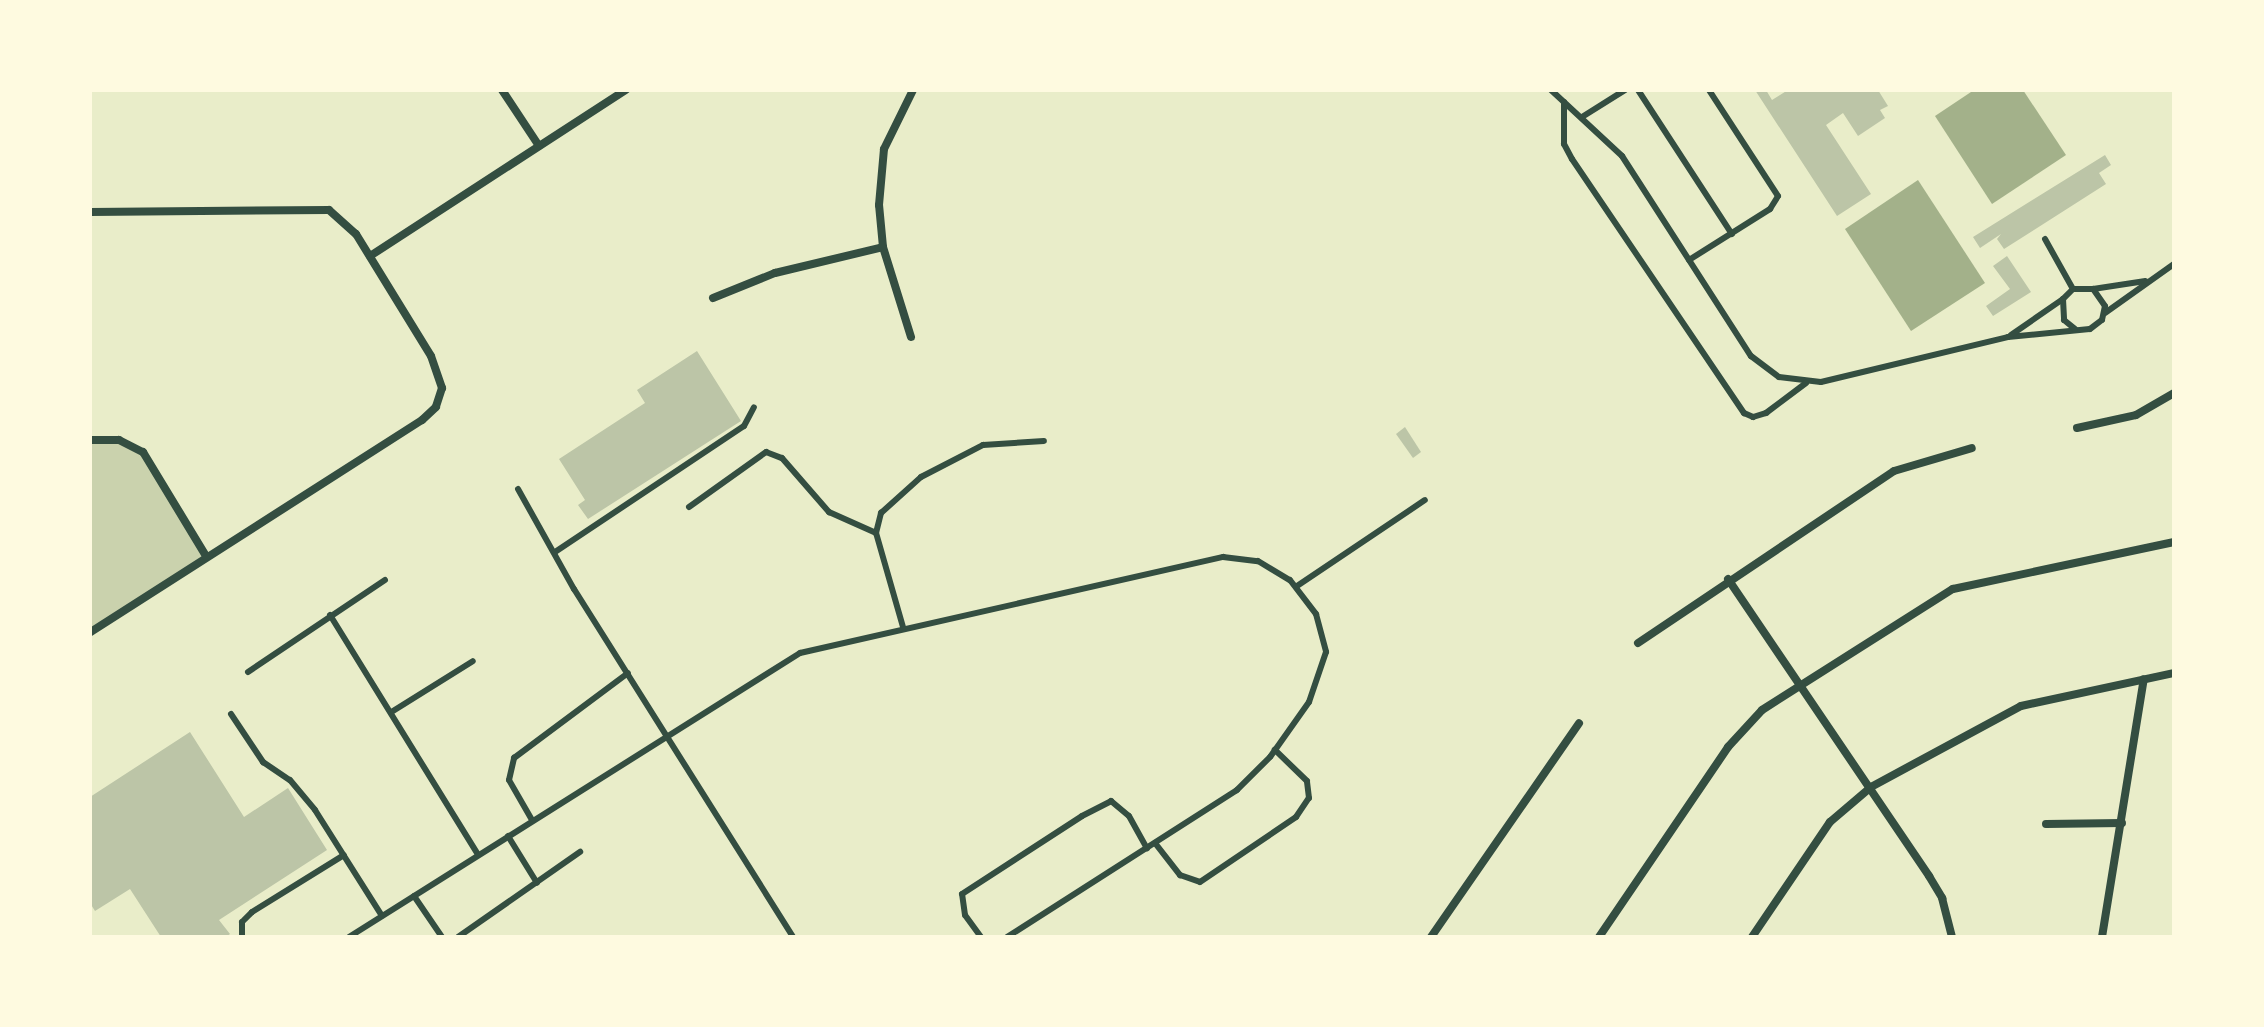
<!DOCTYPE html>
<style>
body{margin:0}
#map{position:relative;width:2264px;height:1027px;overflow:hidden;background:#e9edc9;font-family:"Asap Condensed",sans-serif}
div>[style]{position:absolute}
.green>*{inset:0;background:#cad2ad}
.water>*{inset:0;background:#a3b18a}
.building>*{inset:0;background:#bcc5a7}
.service>*{height:6px;margin:-3px;padding:0 3px;transform-origin:3px;border-radius:3px;background:#344e41}
.minor>*{height:8px;margin:-4px;padding:0 4px;transform-origin:4px;border-radius:4px;background:#344e41}
span{translate:-50% -50%;white-space:nowrap;text-align:center;line-height:1.15;-webkit-text-stroke:7px #fefae0;paint-order:stroke}
.frame{position:absolute;inset:0;border:92px solid #fefae0;pointer-events:none}
</style>
<div id="map">
<div class="green">
<div style="clip-path:polygon(90px 440px,136px 446px,206px 556px,90px 632px)"></div>
</div>
<div class="water">
<div style="clip-path:polygon(1974px 90px,2023px 90px,2066px 155px,1992px 204px,1935px 116px)"></div>
<div style="clip-path:polygon(1918px 180px,1985px 283px,1911px 331px,1845px 229px)"></div>
</div>
<div class="building">
<div style="clip-path:polygon(1755px 90px,1766px 90px,1772px 100px,1788px 90px,1878px 90px,1888px 106px,1880px 110px,1885px 118px,1858px 136px,1843px 113px,1826px 125px,1871px 194px,1837px 216px)"></div>
<div style="clip-path:polygon(2105px 155px,2111px 165px,2099px 173px,2106px 184px,2004px 249px,1997px 239px,2001px 234px,1980px 248px,1973px 237px)"></div>
<div style="clip-path:polygon(2007px 256px,2031px 292px,1993px 316px,1986px 306px,2010px 289px,1993px 266px)"></div>
<div style="clip-path:polygon(697px 351px,741px 421px,588px 519px,578px 505px,585px 500px,559px 459px,645px 403px,637px 390px)"></div>
<div style="clip-path:polygon(1405px 427px,1421px 452px,1413px 458px,1396px 434px)"></div>
<div style="clip-path:polygon(190px 732px,244px 817px,288px 788px,327px 850px,219px 920px,230px 934px,226px 937px,161px 937px,130px 889px,95px 911px,90px 903px,90px 797px)"></div>
</div>
<div class="service">
<div style="left:1551px;top:90px;width:97px;rotate:42.9deg"></div>
<div style="left:1622px;top:156px;width:238px;rotate:57.2deg"></div>
<div style="left:1751px;top:356px;width:35px;rotate:37deg"></div>
<div style="left:1779px;top:377px;width:42px;rotate:6.8deg"></div>
<div style="left:1821px;top:382px;width:192px;rotate:-13.5deg"></div>
<div style="left:2008px;top:337px;width:82px;rotate:-5.6deg"></div>
<div style="left:2090px;top:329px;width:15px;rotate:-37deg"></div>
<div style="left:2102px;top:320px;width:14px;rotate:-78deg"></div>
<div style="left:2105px;top:306px;width:21px;rotate:-125deg"></div>
<div style="left:2093px;top:289px;width:20px;rotate:180deg"></div>
<div style="left:2073px;top:289px;width:14px;rotate:135deg"></div>
<div style="left:2063px;top:299px;width:21px;rotate:87deg"></div>
<div style="left:2064px;top:320px;width:14px;rotate:39deg"></div>
<div style="left:1638px;top:90px;width:172px;rotate:56.9deg"></div>
<div style="left:1564px;top:102px;width:42px;rotate:90deg"></div>
<div style="left:1564px;top:144px;width:17px;rotate:62deg"></div>
<div style="left:1572px;top:159px;width:307px;rotate:55.9deg"></div>
<div style="left:1744px;top:413px;width:10px;rotate:24deg"></div>
<div style="left:1753px;top:417px;width:14px;rotate:-17deg"></div>
<div style="left:1766px;top:413px;width:50px;rotate:-36.9deg"></div>
<div style="left:1582px;top:117px;width:51px;rotate:-32.1deg"></div>
<div style="left:2045px;top:239px;width:57px;rotate:60.8deg"></div>
<div style="left:1689px;top:260px;width:96px;rotate:-32.2deg"></div>
<div style="left:1770px;top:209px;width:15px;rotate:-58deg"></div>
<div style="left:1778px;top:196px;width:126px;rotate:-123.1deg"></div>
<div style="left:2093px;top:289px;width:53px;rotate:-8.7deg"></div>
<div style="left:2105px;top:313px;width:85px;rotate:-35.4deg"></div>
<div style="left:2011px;top:335px;width:63px;rotate:-34.7deg"></div>
<div style="left:518px;top:489px;width:115px;rotate:60.8deg"></div>
<div style="left:574px;top:589px;width:411px;rotate:57.8deg"></div>
<div style="left:689px;top:507px;width:95px;rotate:-35.5deg"></div>
<div style="left:766px;top:452px;width:17px;rotate:21deg"></div>
<div style="left:782px;top:458px;width:72px;rotate:49deg"></div>
<div style="left:829px;top:512px;width:51px;rotate:24.1deg"></div>
<div style="left:555px;top:552px;width:227px;rotate:-33.7deg"></div>
<div style="left:744px;top:426px;width:21px;rotate:-62deg"></div>
<div style="left:1297px;top:586px;width:154px;rotate:-33.9deg"></div>
<div style="left:330px;top:615px;width:282px;rotate:58.3deg"></div>
<div style="left:903px;top:627px;width:98px;rotate:-106deg"></div>
<div style="left:876px;top:533px;width:21px;rotate:-76deg"></div>
<div style="left:881px;top:513px;width:54px;rotate:-42deg"></div>
<div style="left:921px;top:477px;width:70px;rotate:-27.3deg"></div>
<div style="left:983px;top:445px;width:61px;rotate:-3.8deg"></div>
<div style="left:248px;top:672px;width:165px;rotate:-33.9deg"></div>
<div style="left:393px;top:711px;width:94px;rotate:-32deg"></div>
<div style="left:231px;top:714px;width:58px;rotate:56.3deg"></div>
<div style="left:263px;top:762px;width:32px;rotate:34deg"></div>
<div style="left:290px;top:780px;width:39px;rotate:50deg"></div>
<div style="left:315px;top:810px;width:125px;rotate:57.7deg"></div>
<div style="left:532px;top:820px;width:46px;rotate:-119.9deg"></div>
<div style="left:509px;top:780px;width:23px;rotate:-77deg"></div>
<div style="left:514px;top:758px;width:142px;rotate:-36.7deg"></div>
<div style="left:508px;top:836px;width:55px;rotate:58.3deg"></div>
<div style="left:1155px;top:843px;width:41px;rotate:52deg"></div>
<div style="left:1180px;top:875px;width:21px;rotate:19deg"></div>
<div style="left:1200px;top:882px;width:116px;rotate:-34.1deg"></div>
<div style="left:1296px;top:817px;width:23px;rotate:-56deg"></div>
<div style="left:1309px;top:798px;width:17px;rotate:-97deg"></div>
<div style="left:1307px;top:781px;width:45px;rotate:-135.9deg"></div>
<div style="left:414px;top:896px;width:50px;rotate:55.7deg"></div>
<div style="left:242px;top:937px;width:15px;rotate:-90deg"></div>
<div style="left:242px;top:922px;width:14px;rotate:-45deg"></div>
<div style="left:252px;top:912px;width:108px;rotate:-31.8deg"></div>
<div style="left:349px;top:937px;width:533px;rotate:-32.2deg"></div>
<div style="left:800px;top:653px;width:434px;rotate:-12.8deg"></div>
<div style="left:1223px;top:557px;width:35px;rotate:7deg"></div>
<div style="left:1258px;top:561px;width:37px;rotate:31deg"></div>
<div style="left:1290px;top:580px;width:43px;rotate:52.6deg"></div>
<div style="left:1316px;top:614px;width:39px;rotate:75deg"></div>
<div style="left:1326px;top:652px;width:53px;rotate:108.8deg"></div>
<div style="left:1309px;top:702px;width:67px;rotate:125.3deg"></div>
<div style="left:1270px;top:757px;width:47px;rotate:135deg"></div>
<div style="left:1237px;top:790px;width:273px;rotate:147.4deg"></div>
<div style="left:458px;top:937px;width:149px;rotate:-34.9deg"></div>
<div style="left:981px;top:937px;width:27px;rotate:-126deg"></div>
<div style="left:965px;top:915px;width:21px;rotate:-98deg"></div>
<div style="left:962px;top:894px;width:143px;rotate:-33deg"></div>
<div style="left:1082px;top:816px;width:33px;rotate:-27deg"></div>
<div style="left:1111px;top:801px;width:23px;rotate:40deg"></div>
<div style="left:1129px;top:816px;width:37px;rotate:61deg"></div>
</div>
<div class="minor">
<div style="left:502px;top:90px;width:67px;rotate:56.5deg"></div>
<div style="left:90px;top:212px;width:239px;rotate:-0.5deg"></div>
<div style="left:329px;top:210px;width:36px;rotate:42deg"></div>
<div style="left:356px;top:234px;width:143px;rotate:58.4deg"></div>
<div style="left:431px;top:356px;width:34px;rotate:71deg"></div>
<div style="left:442px;top:388px;width:20px;rotate:108deg"></div>
<div style="left:436px;top:407px;width:19px;rotate:137deg"></div>
<div style="left:422px;top:420px;width:394px;rotate:147.4deg"></div>
<div style="left:370px;top:256px;width:305px;rotate:-33deg"></div>
<div style="left:713px;top:298px;width:67px;rotate:-22deg"></div>
<div style="left:775px;top:273px;width:111px;rotate:-13.5deg"></div>
<div style="left:911px;top:337px;width:94px;rotate:-107.3deg"></div>
<div style="left:883px;top:247px;width:42px;rotate:-95.4deg"></div>
<div style="left:879px;top:205px;width:56px;rotate:-84.9deg"></div>
<div style="left:884px;top:149px;width:66px;rotate:-63.8deg"></div>
<div style="left:2077px;top:428px;width:60px;rotate:-12.4deg"></div>
<div style="left:2136px;top:415px;width:44px;rotate:-30.1deg"></div>
<div style="left:90px;top:440px;width:29px"></div>
<div style="left:119px;top:440px;width:27px;rotate:27deg"></div>
<div style="left:143px;top:452px;width:122px;rotate:58.8deg"></div>
<div style="left:1728px;top:579px;width:359px;rotate:55.9deg"></div>
<div style="left:1929px;top:876px;width:26px;rotate:59deg"></div>
<div style="left:1942px;top:898px;width:40px;rotate:75.6deg"></div>
<div style="left:1638px;top:643px;width:308px;rotate:-33.9deg"></div>
<div style="left:1894px;top:471px;width:81px;rotate:-16.4deg"></div>
<div style="left:2046px;top:824px;width:76px;rotate:-0.8deg"></div>
<div style="left:1431px;top:937px;width:260px;rotate:-55.3deg"></div>
<div style="left:1599px;top:937px;width:230px;rotate:-55.8deg"></div>
<div style="left:1728px;top:747px;width:50px;rotate:-47.4deg"></div>
<div style="left:1762px;top:710px;width:226px;rotate:-32.4deg"></div>
<div style="left:1953px;top:589px;width:226px;rotate:-12deg"></div>
<div style="left:1752px;top:937px;width:139px;rotate:-55.9deg"></div>
<div style="left:1830px;top:822px;width:54px;rotate:-40.5deg"></div>
<div style="left:1871px;top:787px;width:170px;rotate:-28.4deg"></div>
<div style="left:2021px;top:706px;width:157px;rotate:-12.2deg"></div>
<div style="left:2102px;top:937px;width:261px;rotate:-80.8deg"></div>
</div>
<div class="frame"></div>
</div>
